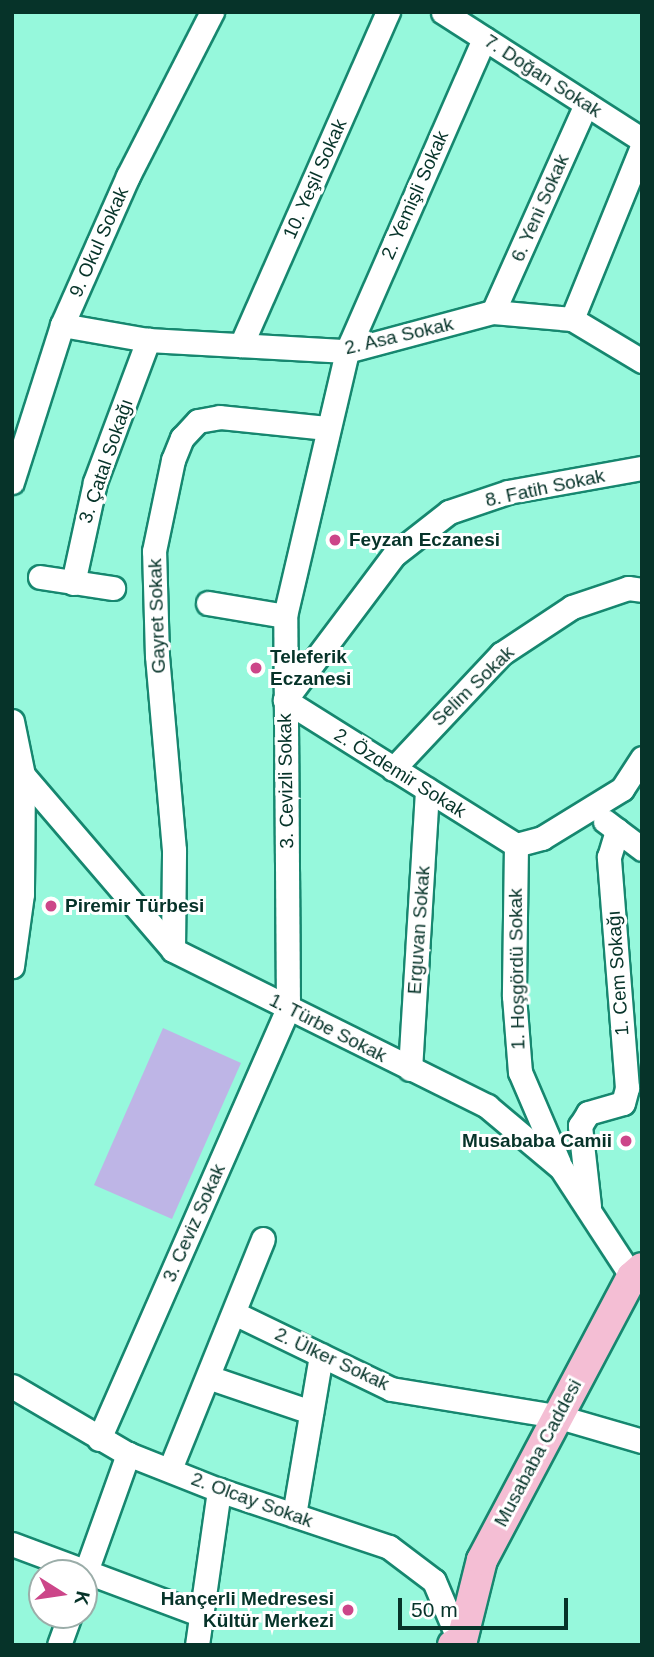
<!DOCTYPE html>
<meta charset="utf-8">
<style>
body{margin:0}
#map{position:relative;width:654px;height:1657px;overflow:hidden;background:#96f8dc;font-family:Arial,sans-serif}
div>[style]{position:absolute}
.green>*{inset:0;background:#beb5e6}
.roads{filter:drop-shadow(2px 0 #16876f) drop-shadow(-2px 0 #16876f) drop-shadow(0 2px #16876f) drop-shadow(0 -2px #16876f)}
.minor>*{height:23px;margin:-11.5px;padding:0 11.5px;transform-origin:11.5px;border-radius:11.5px;background:#fff}
.major>*{height:30px;margin:-15px;padding:0 15px;transform-origin:15px;border-radius:15px;background:#f4bed4}
.dots>*{width:19px;height:19px;translate:-50% -50%;box-sizing:border-box;border:4px solid #fff;border-radius:50%}
span{translate:-50% -50%;white-space:nowrap;text-align:center;line-height:1.15;-webkit-text-stroke:6px #fff;paint-order:stroke}
.street-label{font-size:19px;color:#063329}
.poi-label{font-size:19px;color:#063329;font-weight:700}
.left{translate:0 -50%;text-align:left}
.right{translate:-100% -50%;text-align:right}
.frame{position:absolute;inset:0;border:14px solid #063329;pointer-events:none}
.north{position:absolute;left:28px;top:1559px;width:70px;height:70px;box-sizing:border-box;background:#fff;border:2px solid #9bada9;border-radius:50%;rotate:102deg;font-size:19px;font-weight:700;line-height:28px;text-align:center;color:#063329}
.north::after{content:'';display:block;margin:auto;width:24px;height:32px;background:#cc4689;clip-path:polygon(50% 0,100% 100%,50% 72%,0 100%)}
.scale{position:absolute;left:398px;top:1598px;width:170px;height:32px;box-sizing:border-box;border:4px solid #063329;border-top:0;padding-left:9px;font-size:21px;line-height:24px;white-space:nowrap;color:#063329;-webkit-text-stroke:5px #fff;paint-order:stroke}
</style>
<div id="map">
<div class="green">
<div style="clip-path:polygon(163px 1028px,241px 1063px,172px 1219px,94px 1185px)"></div>
</div>
<div class="roads">
<div class="minor">
<div style="left:443px;top:12px;width:237px;rotate:32.7deg"></div>
<div style="left:493px;top:312px;width:228px;rotate:-65.9deg"></div>
<div style="left:572px;top:319px;width:186px;rotate:-67.9deg"></div>
<div style="left:62px;top:325px;width:87px;rotate:9.9deg"></div>
<div style="left:148px;top:340px;width:199px;rotate:3.2deg"></div>
<div style="left:347px;top:351px;width:151px;rotate:-15deg"></div>
<div style="left:493px;top:312px;width:79px;rotate:5.1deg"></div>
<div style="left:572px;top:319px;width:82px;rotate:31deg"></div>
<div style="left:241px;top:345px;width:364px;rotate:-66.2deg"></div>
<div style="left:12px;top:482px;width:165px;rotate:-72.3deg"></div>
<div style="left:62px;top:325px;width:163px;rotate:-66.1deg"></div>
<div style="left:128px;top:176px;width:184px;rotate:-62.9deg"></div>
<div style="left:40px;top:577px;width:74px;rotate:8.6deg"></div>
<div style="left:73px;top:583px;width:103px;rotate:-77.7deg"></div>
<div style="left:95px;top:482px;width:152px;rotate:-69.5deg"></div>
<div style="left:208px;top:603px;width:78px;rotate:9.6deg"></div>
<div style="left:12px;top:721px;width:55px;rotate:78.5deg"></div>
<div style="left:23px;top:775px;width:119px;rotate:90.5deg"></div>
<div style="left:22px;top:894px;width:73px;rotate:97.9deg"></div>
<div style="left:393px;top:769px;width:158px;rotate:-46.8deg"></div>
<div style="left:501px;top:654px;width:85px;rotate:-33.5deg"></div>
<div style="left:572px;top:607px;width:59px;rotate:-18.7deg"></div>
<div style="left:628px;top:588px;width:14px;rotate:8deg"></div>
<div style="left:12px;top:771px;width:12px;rotate:20deg"></div>
<div style="left:23px;top:775px;width:230px;rotate:49.4deg"></div>
<div style="left:173px;top:950px;width:351px;rotate:26.4deg"></div>
<div style="left:487px;top:1106px;width:97px;rotate:40deg"></div>
<div style="left:561px;top:1168px;width:130px;rotate:56.9deg"></div>
<div style="left:605px;top:821px;width:46px;rotate:37.1deg"></div>
<div style="left:516px;top:845px;width:273px;rotate:-147.9deg"></div>
<div style="left:285px;top:700px;width:181px;rotate:-53.1deg"></div>
<div style="left:394px;top:555px;width:70px;rotate:-38deg"></div>
<div style="left:449px;top:512px;width:62px;rotate:-18.7deg"></div>
<div style="left:508px;top:492px;width:136px;rotate:-10.2deg"></div>
<div style="left:516px;top:845px;width:151px;rotate:90.8deg"></div>
<div style="left:514px;top:996px;width:76px;rotate:85.5deg"></div>
<div style="left:520px;top:1072px;width:99px;rotate:66.8deg"></div>
<div style="left:516px;top:845px;width:27px;rotate:-15deg"></div>
<div style="left:542px;top:838px;width:94px;rotate:-31.5deg"></div>
<div style="left:622px;top:789px;width:37px;rotate:-57deg"></div>
<div style="left:173px;top:950px;width:100px;rotate:-89.4deg"></div>
<div style="left:174px;top:850px;width:195px;rotate:-95deg"></div>
<div style="left:157px;top:656px;width:105px;rotate:-91.6deg"></div>
<div style="left:154px;top:551px;width:93px;rotate:-78.2deg"></div>
<div style="left:173px;top:460px;width:24px;rotate:-68deg"></div>
<div style="left:182px;top:438px;width:23px;rotate:-47deg"></div>
<div style="left:198px;top:421px;width:22px;rotate:-10deg"></div>
<div style="left:220px;top:417px;width:108px;rotate:5.9deg"></div>
<div style="left:410px;top:1069px;width:280px;rotate:-86.5deg"></div>
<div style="left:589px;top:1206px;width:81px;rotate:-96.4deg"></div>
<div style="left:580px;top:1126px;width:15px;rotate:-58deg"></div>
<div style="left:588px;top:1113px;width:36px;rotate:-16deg"></div>
<div style="left:623px;top:1103px;width:16px;rotate:-75deg"></div>
<div style="left:627px;top:1088px;width:232px;rotate:-94.5deg"></div>
<div style="left:609px;top:857px;width:28px;rotate:-73deg"></div>
<div style="left:234px;top:1313px;width:174px;rotate:25.8deg"></div>
<div style="left:391px;top:1389px;width:167px;rotate:9.3deg"></div>
<div style="left:556px;top:1416px;width:90px;rotate:16.2deg"></div>
<div style="left:208px;top:1377px;width:109px;rotate:18.8deg"></div>
<div style="left:12px;top:1386px;width:134px;rotate:30.4deg"></div>
<div style="left:128px;top:1454px;width:98px;rotate:21.6deg"></div>
<div style="left:219px;top:1490px;width:179px;rotate:18.5deg"></div>
<div style="left:389px;top:1547px;width:56px;rotate:37.1deg"></div>
<div style="left:434px;top:1581px;width:69px;rotate:67.1deg"></div>
<div style="left:99px;top:1439px;width:471px;rotate:-66.3deg"></div>
<div style="left:288px;top:1008px;width:392px;rotate:-90.4deg"></div>
<div style="left:285px;top:616px;width:272px;rotate:-76.8deg"></div>
<div style="left:347px;top:351px;width:341px;rotate:-66.3deg"></div>
<div style="left:170px;top:1469px;width:248px;rotate:-68deg"></div>
<div style="left:294px;top:1515px;width:162px;rotate:-80.4deg"></div>
<div style="left:12px;top:1544px;width:200px;rotate:20.5deg"></div>
<div style="left:84px;top:1577px;width:131px;rotate:-70.3deg"></div>
<div style="left:59px;top:1645px;width:32px;rotate:-70deg"></div>
<div style="left:197px;top:1645px;width:157px;rotate:-81.9deg"></div>
</div>
<div class="major">
<div style="left:453px;top:1645px;width:10px;rotate:-29deg"></div>
<div style="left:462px;top:1640px;width:82px;rotate:-76deg"></div>
<div style="left:482px;top:1560px;width:320px;rotate:-62.1deg"></div>
<div style="left:632px;top:1277px;width:13px;rotate:-42deg"></div>
</div>
</div>
<div class="dots">
<div style="left:335px;top:540px;background:#cc4689"></div>
<div style="left:256px;top:668px;background:#cc4689"></div>
<div style="left:51px;top:906px;background:#cc4689"></div>
<div style="left:626px;top:1141px;background:#cc4689"></div>
<div style="left:348px;top:1610px;background:#cc4689"></div>
</div>
<div class="street-label">
<span style="left:543px;top:76px;rotate:33deg">7. Doğan Sokak</span>
<span style="left:315px;top:179px;rotate:-66deg">10. Yeşil Sokak</span>
<span style="left:415px;top:195px;rotate:-66deg">2. Yemişli Sokak</span>
<span style="left:540px;top:208px;rotate:-66deg">6. Yeni Sokak</span>
<span style="left:99px;top:242px;rotate:-66deg">9. Okul Sokak</span>
<span style="left:399px;top:336px;rotate:-13deg">2. Asa Sokak</span>
<span style="left:106px;top:461px;rotate:-71deg">3. Çatal Sokağı</span>
<span style="left:545px;top:488px;rotate:-12deg">8. Fatih Sokak</span>
<span style="left:157px;top:616px;rotate:-92deg">Gayret Sokak</span>
<span style="left:473px;top:686px;rotate:-44deg">Selim Sokak</span>
<span style="left:400px;top:773px;rotate:32deg">2. Özdemir Sokak</span>
<span style="left:286px;top:781px;rotate:-91deg">3. Cevizli Sokak</span>
<span style="left:419px;top:930px;rotate:-86deg">Erguvan Sokak</span>
<span style="left:517px;top:969px;rotate:-91deg">1. Hoşgördü Sokak</span>
<span style="left:618px;top:973px;rotate:-94deg">1. Cem Sokağı</span>
<span style="left:328px;top:1028px;rotate:27deg">1. Türbe Sokak</span>
<span style="left:194px;top:1223px;rotate:-66deg">3. Ceviz Sokak</span>
<span style="left:332px;top:1359px;rotate:25deg">2. Ülker Sokak</span>
<span style="left:538px;top:1453px;rotate:-62deg">Musababa Caddesi</span>
<span style="left:252px;top:1500px;rotate:20deg">2. Olcay Sokak</span>
</div>
<div class="poi-label">
<span class="left" style="left:349px;top:540px">Feyzan Eczanesi</span>
<span class="left" style="left:270px;top:668px">Teleferik<br>Eczanesi</span>
<span class="left" style="left:65px;top:906px">Piremir Türbesi</span>
<span class="right" style="left:612px;top:1141px">Musababa Camii</span>
<span class="right" style="left:334px;top:1610px">Hançerli Medresesi<br>Kültür Merkezi</span>
</div>
<div class="frame"></div>
<div class="north">K</div>
<div class="scale">50 m</div>
</div>
